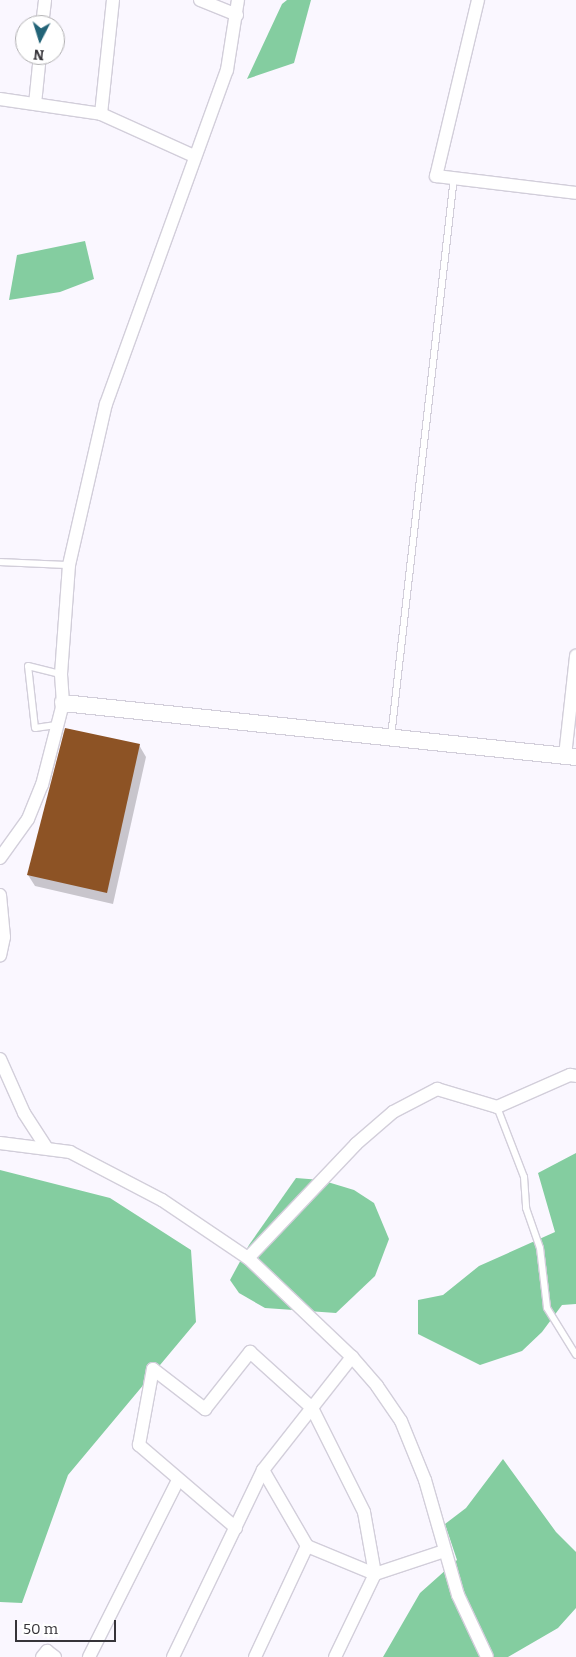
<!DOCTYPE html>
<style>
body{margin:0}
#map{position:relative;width:576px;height:1657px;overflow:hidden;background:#faf7ff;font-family:Bitter,serif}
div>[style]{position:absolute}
.forest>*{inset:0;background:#84cda0}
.shadow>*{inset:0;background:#0003}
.building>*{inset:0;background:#8d5325}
.roads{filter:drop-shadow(1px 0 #d2ceda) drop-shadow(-1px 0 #d2ceda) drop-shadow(0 1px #d2ceda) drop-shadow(0 -1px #d2ceda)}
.service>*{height:6px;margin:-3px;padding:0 3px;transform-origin:3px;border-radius:3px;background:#fff}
.minor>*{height:12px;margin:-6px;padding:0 6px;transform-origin:6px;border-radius:6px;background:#fff}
.tertiary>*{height:16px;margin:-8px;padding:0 8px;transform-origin:8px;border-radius:8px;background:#fff}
span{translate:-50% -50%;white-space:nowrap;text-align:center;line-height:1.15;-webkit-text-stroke:5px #fff;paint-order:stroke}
.north{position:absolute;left:15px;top:15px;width:50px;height:50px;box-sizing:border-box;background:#fff;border:1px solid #afaeb0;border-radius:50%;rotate:185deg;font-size:14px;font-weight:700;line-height:20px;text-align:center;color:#363439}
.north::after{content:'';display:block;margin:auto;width:18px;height:22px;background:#226377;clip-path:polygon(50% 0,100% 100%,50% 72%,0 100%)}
.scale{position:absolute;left:15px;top:1620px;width:101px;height:22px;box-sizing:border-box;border:2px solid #363439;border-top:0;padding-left:6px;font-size:15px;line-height:18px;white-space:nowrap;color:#363439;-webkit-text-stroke:4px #fff;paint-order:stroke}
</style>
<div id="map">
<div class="forest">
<div style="clip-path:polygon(287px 0,311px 0,294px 63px,247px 79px,282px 4px)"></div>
<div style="clip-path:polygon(85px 241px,94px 279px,60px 292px,9px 300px,17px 255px)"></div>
<div style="clip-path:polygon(576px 1153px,576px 1304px,562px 1305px,542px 1332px,522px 1351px,480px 1365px,418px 1334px,418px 1300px,443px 1295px,479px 1266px,555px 1232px,538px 1173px)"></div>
<div style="clip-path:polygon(0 1170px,110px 1198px,191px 1250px,196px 1322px,68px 1475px,22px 1603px,0 1602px)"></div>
<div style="clip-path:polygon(296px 1178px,321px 1180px,354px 1190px,374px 1203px,389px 1239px,375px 1276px,336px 1313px,265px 1308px,239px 1293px,230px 1280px,249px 1245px)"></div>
<div style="clip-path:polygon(503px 1459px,556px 1532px,576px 1552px,576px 1608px,558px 1628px,508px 1657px,383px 1657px,420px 1593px,457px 1560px,445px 1524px,466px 1508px)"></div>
</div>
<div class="shadow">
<div style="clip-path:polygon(66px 729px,139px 745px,146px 757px,113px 904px,35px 886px,28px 875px)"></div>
</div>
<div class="building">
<div style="clip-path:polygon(65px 728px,140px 744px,107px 893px,27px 875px)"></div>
</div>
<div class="roads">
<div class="service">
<div style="left:0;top:562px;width:69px;rotate:2.5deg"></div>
<div style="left:56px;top:725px;width:21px;rotate:172deg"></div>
<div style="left:35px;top:728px;width:62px;rotate:-96.4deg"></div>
<div style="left:28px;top:666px;width:34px;rotate:14deg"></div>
<div style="left:391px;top:737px;width:564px;rotate:-83.58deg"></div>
<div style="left:497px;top:1107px;width:75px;rotate:68.9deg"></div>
<div style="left:524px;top:1177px;width:31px;rotate:86deg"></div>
<div style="left:526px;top:1208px;width:42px;rotate:70.7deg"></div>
<div style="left:540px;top:1248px;width:60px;rotate:83.3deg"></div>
<div style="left:547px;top:1308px;width:55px;rotate:58.3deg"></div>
</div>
<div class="minor">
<div style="left:200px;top:0;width:40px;rotate:22deg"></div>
<div style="left:478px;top:0;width:181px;rotate:103.4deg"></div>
<div style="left:436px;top:176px;width:141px;rotate:6.9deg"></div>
<div style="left:42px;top:25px;width:25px;rotate:-83deg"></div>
<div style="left:0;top:99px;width:102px;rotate:8.4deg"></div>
<div style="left:101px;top:114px;width:102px;rotate:24.3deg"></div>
<div style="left:35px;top:104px;width:49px;rotate:-84.2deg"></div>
<div style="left:101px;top:114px;width:115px;rotate:-84deg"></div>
<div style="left:565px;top:756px;width:101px;rotate:-83.7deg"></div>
<div style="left:0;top:858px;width:48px;rotate:-54.3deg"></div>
<div style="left:28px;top:819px;width:37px;rotate:-68deg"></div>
<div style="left:42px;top:785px;width:85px;rotate:-75.6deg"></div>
<div style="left:63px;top:703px;width:29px;rotate:-94deg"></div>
<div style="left:61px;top:674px;width:109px;rotate:-85.8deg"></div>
<div style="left:69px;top:565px;width:165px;rotate:-77.1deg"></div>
<div style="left:106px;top:404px;width:355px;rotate:-70.1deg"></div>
<div style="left:227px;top:70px;width:71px;rotate:-81.1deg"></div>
<div style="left:0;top:895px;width:42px;rotate:84.6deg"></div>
<div style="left:4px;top:937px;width:19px;rotate:102deg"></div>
<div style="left:0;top:1059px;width:59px;rotate:66deg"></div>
<div style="left:24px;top:1113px;width:40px;rotate:57.1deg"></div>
<div style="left:0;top:1143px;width:71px;rotate:7.3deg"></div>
<div style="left:70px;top:1152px;width:104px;rotate:27.6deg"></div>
<div style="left:162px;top:1200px;width:104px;rotate:34deg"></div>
<div style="left:248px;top:1258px;width:144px;rotate:43.6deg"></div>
<div style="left:352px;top:1357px;width:38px;rotate:49deg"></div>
<div style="left:377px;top:1386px;width:42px;rotate:55.6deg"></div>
<div style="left:401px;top:1421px;width:64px;rotate:67.9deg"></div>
<div style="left:425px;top:1480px;width:120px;rotate:74deg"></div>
<div style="left:458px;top:1595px;width:68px;rotate:64.9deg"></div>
<div style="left:248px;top:1258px;width:157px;rotate:-46.5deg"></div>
<div style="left:356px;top:1144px;width:49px;rotate:-40.9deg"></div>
<div style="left:393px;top:1112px;width:50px;rotate:-27.6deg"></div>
<div style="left:437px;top:1089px;width:63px;rotate:16.7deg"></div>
<div style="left:497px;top:1107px;width:80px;rotate:-23.7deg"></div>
<div style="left:570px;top:1075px;width:6px;rotate:9deg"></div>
<div style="left:263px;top:1470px;width:88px;rotate:59.9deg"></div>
<div style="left:307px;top:1546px;width:74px;rotate:22.4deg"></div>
<div style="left:375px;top:1574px;width:73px;rotate:-18.4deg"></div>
<div style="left:236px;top:1528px;width:128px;rotate:-139.4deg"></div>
<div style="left:139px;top:1445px;width:77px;rotate:-79.6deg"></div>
<div style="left:153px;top:1369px;width:66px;rotate:37.6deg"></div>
<div style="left:205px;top:1409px;width:73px;rotate:-51.7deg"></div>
<div style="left:250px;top:1352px;width:84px;rotate:42.1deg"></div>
<div style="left:312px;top:1408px;width:116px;rotate:63.4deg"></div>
<div style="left:364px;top:1512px;width:63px;rotate:79.9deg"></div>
<div style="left:375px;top:1574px;width:92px;rotate:115.7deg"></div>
<div style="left:42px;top:1657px;width:8px;rotate:-50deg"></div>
<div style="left:47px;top:1651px;width:10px;rotate:37deg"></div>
<div style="left:89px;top:1657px;width:198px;rotate:-63.3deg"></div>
<div style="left:173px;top:1657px;width:208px;rotate:-64.3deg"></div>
<div style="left:263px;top:1470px;width:144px;rotate:-51.8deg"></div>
<div style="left:255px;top:1657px;width:123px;rotate:-64.9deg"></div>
</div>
<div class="tertiary">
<div style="left:63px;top:703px;width:516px;rotate:6.01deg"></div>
</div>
</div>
<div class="north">N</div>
<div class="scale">50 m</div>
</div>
